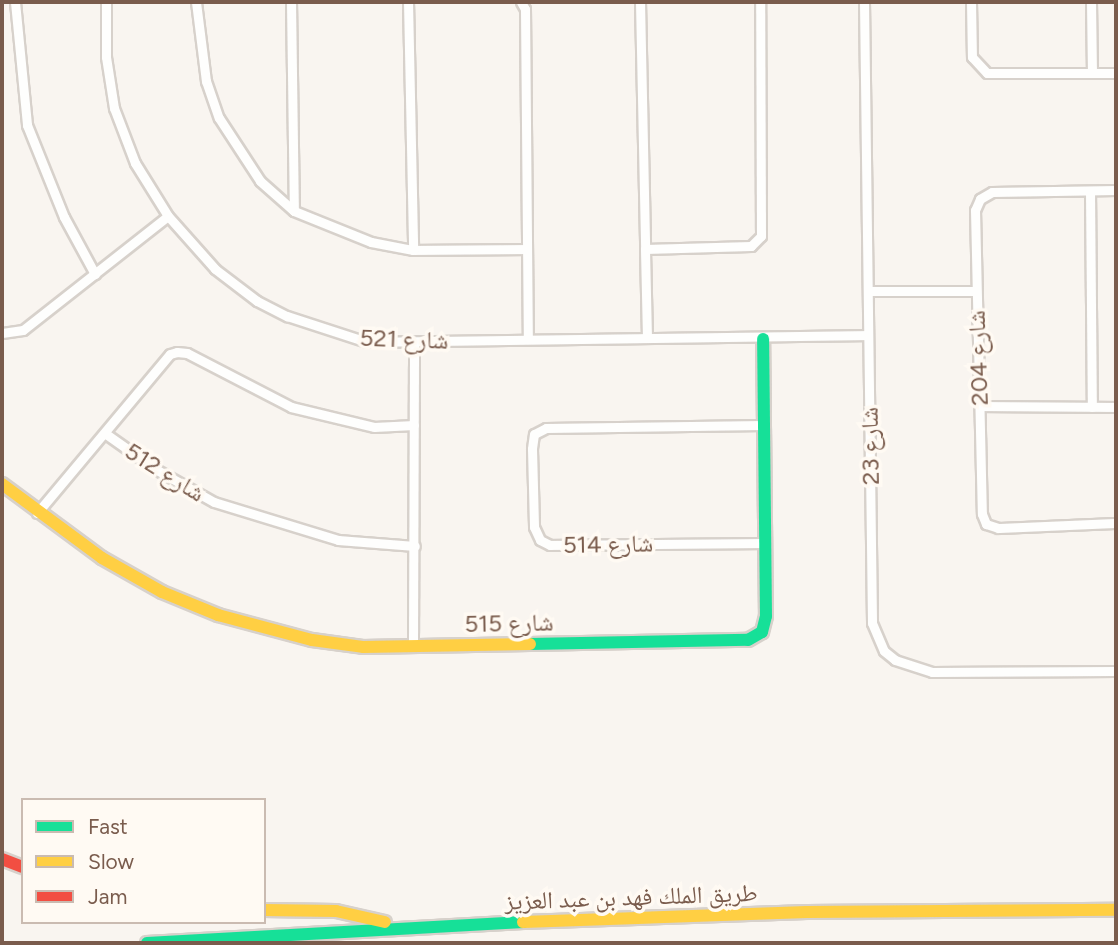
<!DOCTYPE html>
<meta charset="utf-8">
<style>
body{margin:0}
#map{position:relative;width:1118px;height:945px;overflow:hidden;background:#f9f5f0;font-family:Figtree,"Noto Naskh Arabic",sans-serif}
div>[style]{position:absolute}
.roads{filter:drop-shadow(2px 0 #d7d1cb) drop-shadow(-2px 0 #d7d1cb) drop-shadow(0 2px #d7d1cb) drop-shadow(0 -2px #d7d1cb)}
.street>*{height:9px;margin:-4.5px;padding:0 4.5px;transform-origin:4.5px;border-radius:4.5px;background:#fefefd}
.fast>*{height:12px;margin:-6px;padding:0 6px;transform-origin:6px;border-radius:6px;background:#16e098}
.slow>*{height:12px;margin:-6px;padding:0 6px;transform-origin:6px;border-radius:6px;background:#ffcf43}
.jam>*{height:12px;margin:-6px;padding:0 6px;transform-origin:6px;border-radius:6px;background:#f24e42}
span{translate:-50% -50%;white-space:nowrap;text-align:center;line-height:1.15;-webkit-text-stroke:7px #fffaf3;paint-order:stroke}
.street-label{font-size:24px;color:#7a5c4d}
.frame{position:absolute;inset:0;border:4px solid #7a5c4d;pointer-events:none}
.legend{position:absolute;left:21px;top:798px;width:245px;height:126px;box-sizing:border-box;background:#fffaf3;border:2px solid #cabbb1;margin:0;padding:9px 12px;list-style:none;font-size:21px;color:#7a5c4d}
.legend li{display:flex;align-items:center;gap:14px;height:35px}
.legend b{width:35px;border:2px solid #cabbb1}
</style>
<div id="map">
<div class="roads">
<div class="street">
<div style="left:15px;top:2px;width:124px;rotate:84.4deg"></div>
<div style="left:27px;top:125px;width:99px;rotate:68.1deg"></div>
<div style="left:64px;top:217px;width:65px;rotate:61.5deg"></div>
<div style="left:106px;top:2px;width:55px;rotate:90deg"></div>
<div style="left:106px;top:57px;width:52px;rotate:81.1deg"></div>
<div style="left:114px;top:108px;width:59px;rotate:69.1deg"></div>
<div style="left:135px;top:163px;width:62px;rotate:58.1deg"></div>
<div style="left:168px;top:216px;width:71px;rotate:48.4deg"></div>
<div style="left:215px;top:269px;width:53px;rotate:37.3deg"></div>
<div style="left:257px;top:301px;width:34px;rotate:27deg"></div>
<div style="left:287px;top:316px;width:84px;rotate:18deg"></div>
<div style="left:367px;top:342px;width:501px;rotate:-0.8deg"></div>
<div style="left:196px;top:2px;width:80px;rotate:82.8deg"></div>
<div style="left:206px;top:81px;width:39px;rotate:71deg"></div>
<div style="left:219px;top:118px;width:75px;rotate:56.9deg"></div>
<div style="left:260px;top:181px;width:45px;rotate:41.4deg"></div>
<div style="left:294px;top:211px;width:83px;rotate:21.9deg"></div>
<div style="left:371px;top:242px;width:43px;rotate:10.8deg"></div>
<div style="left:413px;top:250px;width:114px;rotate:-0.5deg"></div>
<div style="left:291px;top:2px;width:209px;rotate:89.2deg"></div>
<div style="left:408px;top:2px;width:248px;rotate:88.8deg"></div>
<div style="left:521px;top:2px;width:8px;rotate:60deg"></div>
<div style="left:525px;top:9px;width:329px;rotate:89.5deg"></div>
<div style="left:640px;top:2px;width:247px;rotate:88.8deg"></div>
<div style="left:864px;top:2px;width:621px;rotate:89.26deg"></div>
<div style="left:872px;top:623px;width:30px;rotate:67deg"></div>
<div style="left:884px;top:651px;width:14px;rotate:39deg"></div>
<div style="left:895px;top:660px;width:39px;rotate:18deg"></div>
<div style="left:932px;top:672px;width:184px;rotate:-0.3deg"></div>
<div style="left:971px;top:2px;width:55px;rotate:89deg"></div>
<div style="left:972px;top:57px;width:22px;rotate:47deg"></div>
<div style="left:987px;top:73px;width:129px"></div>
<div style="left:1091px;top:2px;width:70px;rotate:89.2deg"></div>
<div style="left:1116px;top:190px;width:124px;rotate:179.1deg"></div>
<div style="left:992px;top:192px;width:14px;rotate:150deg"></div>
<div style="left:980px;top:199px;width:12px;rotate:114deg"></div>
<div style="left:975px;top:210px;width:304px;rotate:88.7deg"></div>
<div style="left:982px;top:514px;width:11px;rotate:68deg"></div>
<div style="left:986px;top:524px;width:13px;rotate:18deg"></div>
<div style="left:998px;top:528px;width:118px;rotate:-2.4deg"></div>
<div style="left:1090px;top:191px;width:216px;rotate:89.5deg"></div>
<div style="left:868px;top:291px;width:108px"></div>
<div style="left:2px;top:333px;width:21px;rotate:-8deg"></div>
<div style="left:23px;top:330px;width:184px;rotate:-38.2deg"></div>
<div style="left:647px;top:338px;width:89px;rotate:-91.3deg"></div>
<div style="left:645px;top:249px;width:106px;rotate:-1.6deg"></div>
<div style="left:751px;top:246px;width:14px;rotate:-45deg"></div>
<div style="left:761px;top:236px;width:234px;rotate:-90.2deg"></div>
<div style="left:980px;top:406px;width:136px;rotate:0.4deg"></div>
<div style="left:763px;top:425px;width:217px;rotate:179.2deg"></div>
<div style="left:546px;top:428px;width:13px;rotate:153deg"></div>
<div style="left:534px;top:434px;width:15px;rotate:98deg"></div>
<div style="left:532px;top:449px;width:78px;rotate:88.5deg"></div>
<div style="left:534px;top:527px;width:14px;rotate:65deg"></div>
<div style="left:540px;top:540px;width:11px;rotate:27deg"></div>
<div style="left:550px;top:545px;width:213px;rotate:-0.5deg"></div>
<div style="left:106px;top:434px;width:62px;rotate:35.2deg"></div>
<div style="left:157px;top:470px;width:65px;rotate:29.3deg"></div>
<div style="left:214px;top:502px;width:130px;rotate:17deg"></div>
<div style="left:338px;top:540px;width:77px;rotate:4.5deg"></div>
<div style="left:37px;top:513px;width:207px;rotate:-50.1deg"></div>
<div style="left:170px;top:354px;width:7px;rotate:-16deg"></div>
<div style="left:177px;top:352px;width:10px;rotate:6deg"></div>
<div style="left:187px;top:353px;width:117px;rotate:27.4deg"></div>
<div style="left:291px;top:407px;width:85px;rotate:13.5deg"></div>
<div style="left:374px;top:427px;width:40px;rotate:-2.9deg"></div>
<div style="left:413px;top:645px;width:302px;rotate:-89.8deg"></div>
</div>
<div class="fast">
<div style="left:530px;top:644px;width:218px;rotate:-1.1deg"></div>
<div style="left:748px;top:640px;width:16px;rotate:-30deg"></div>
<div style="left:762px;top:632px;width:16px;rotate:-76deg"></div>
<div style="left:766px;top:616px;width:277px;rotate:-90.6deg"></div>
<div style="left:147px;top:943px;width:377px;rotate:-3.2deg"></div>
</div>
<div class="slow">
<div style="left:2px;top:484px;width:124px;rotate:36.5deg"></div>
<div style="left:102px;top:558px;width:69px;rotate:29.5deg"></div>
<div style="left:162px;top:592px;width:61px;rotate:22.3deg"></div>
<div style="left:218px;top:615px;width:97px;rotate:14.9deg"></div>
<div style="left:312px;top:640px;width:51px;rotate:7.8deg"></div>
<div style="left:363px;top:647px;width:167px;rotate:-1deg"></div>
<div style="left:264px;top:910px;width:72px;rotate:0.8deg"></div>
<div style="left:336px;top:911px;width:50px;rotate:12.7deg"></div>
<div style="left:523px;top:922px;width:284px;rotate:-2deg"></div>
<div style="left:807px;top:912px;width:309px;rotate:-0.4deg"></div>
</div>
<div class="jam">
<div style="left:2px;top:859px;width:22px;rotate:21deg"></div>
</div>
</div>
<div class="street-label">
<span style="left:404px;top:339px;rotate:2deg">شارع 521</span>
<span style="left:978px;top:358px;rotate:-92deg">شارع 204</span>
<span style="left:870px;top:446px;rotate:-91deg">شارع 23</span>
<span style="left:165px;top:472px;rotate:32deg">شارع 512</span>
<span style="left:608px;top:544px;rotate:-1deg">شارع 514</span>
<span style="left:509px;top:623px;rotate:-1deg">شارع 515</span>
<span style="left:631px;top:897px;rotate:-2deg">طريق الملك فهد بن عبد العزيز</span>
</div>
<div class="frame"></div>
<ul class="legend">
<li><b style="height:9px;background:#16e098"></b>Fast</li>
<li><b style="height:9px;background:#ffcf43"></b>Slow</li>
<li><b style="height:9px;background:#f24e42"></b>Jam</li>
</ul>
</div>
